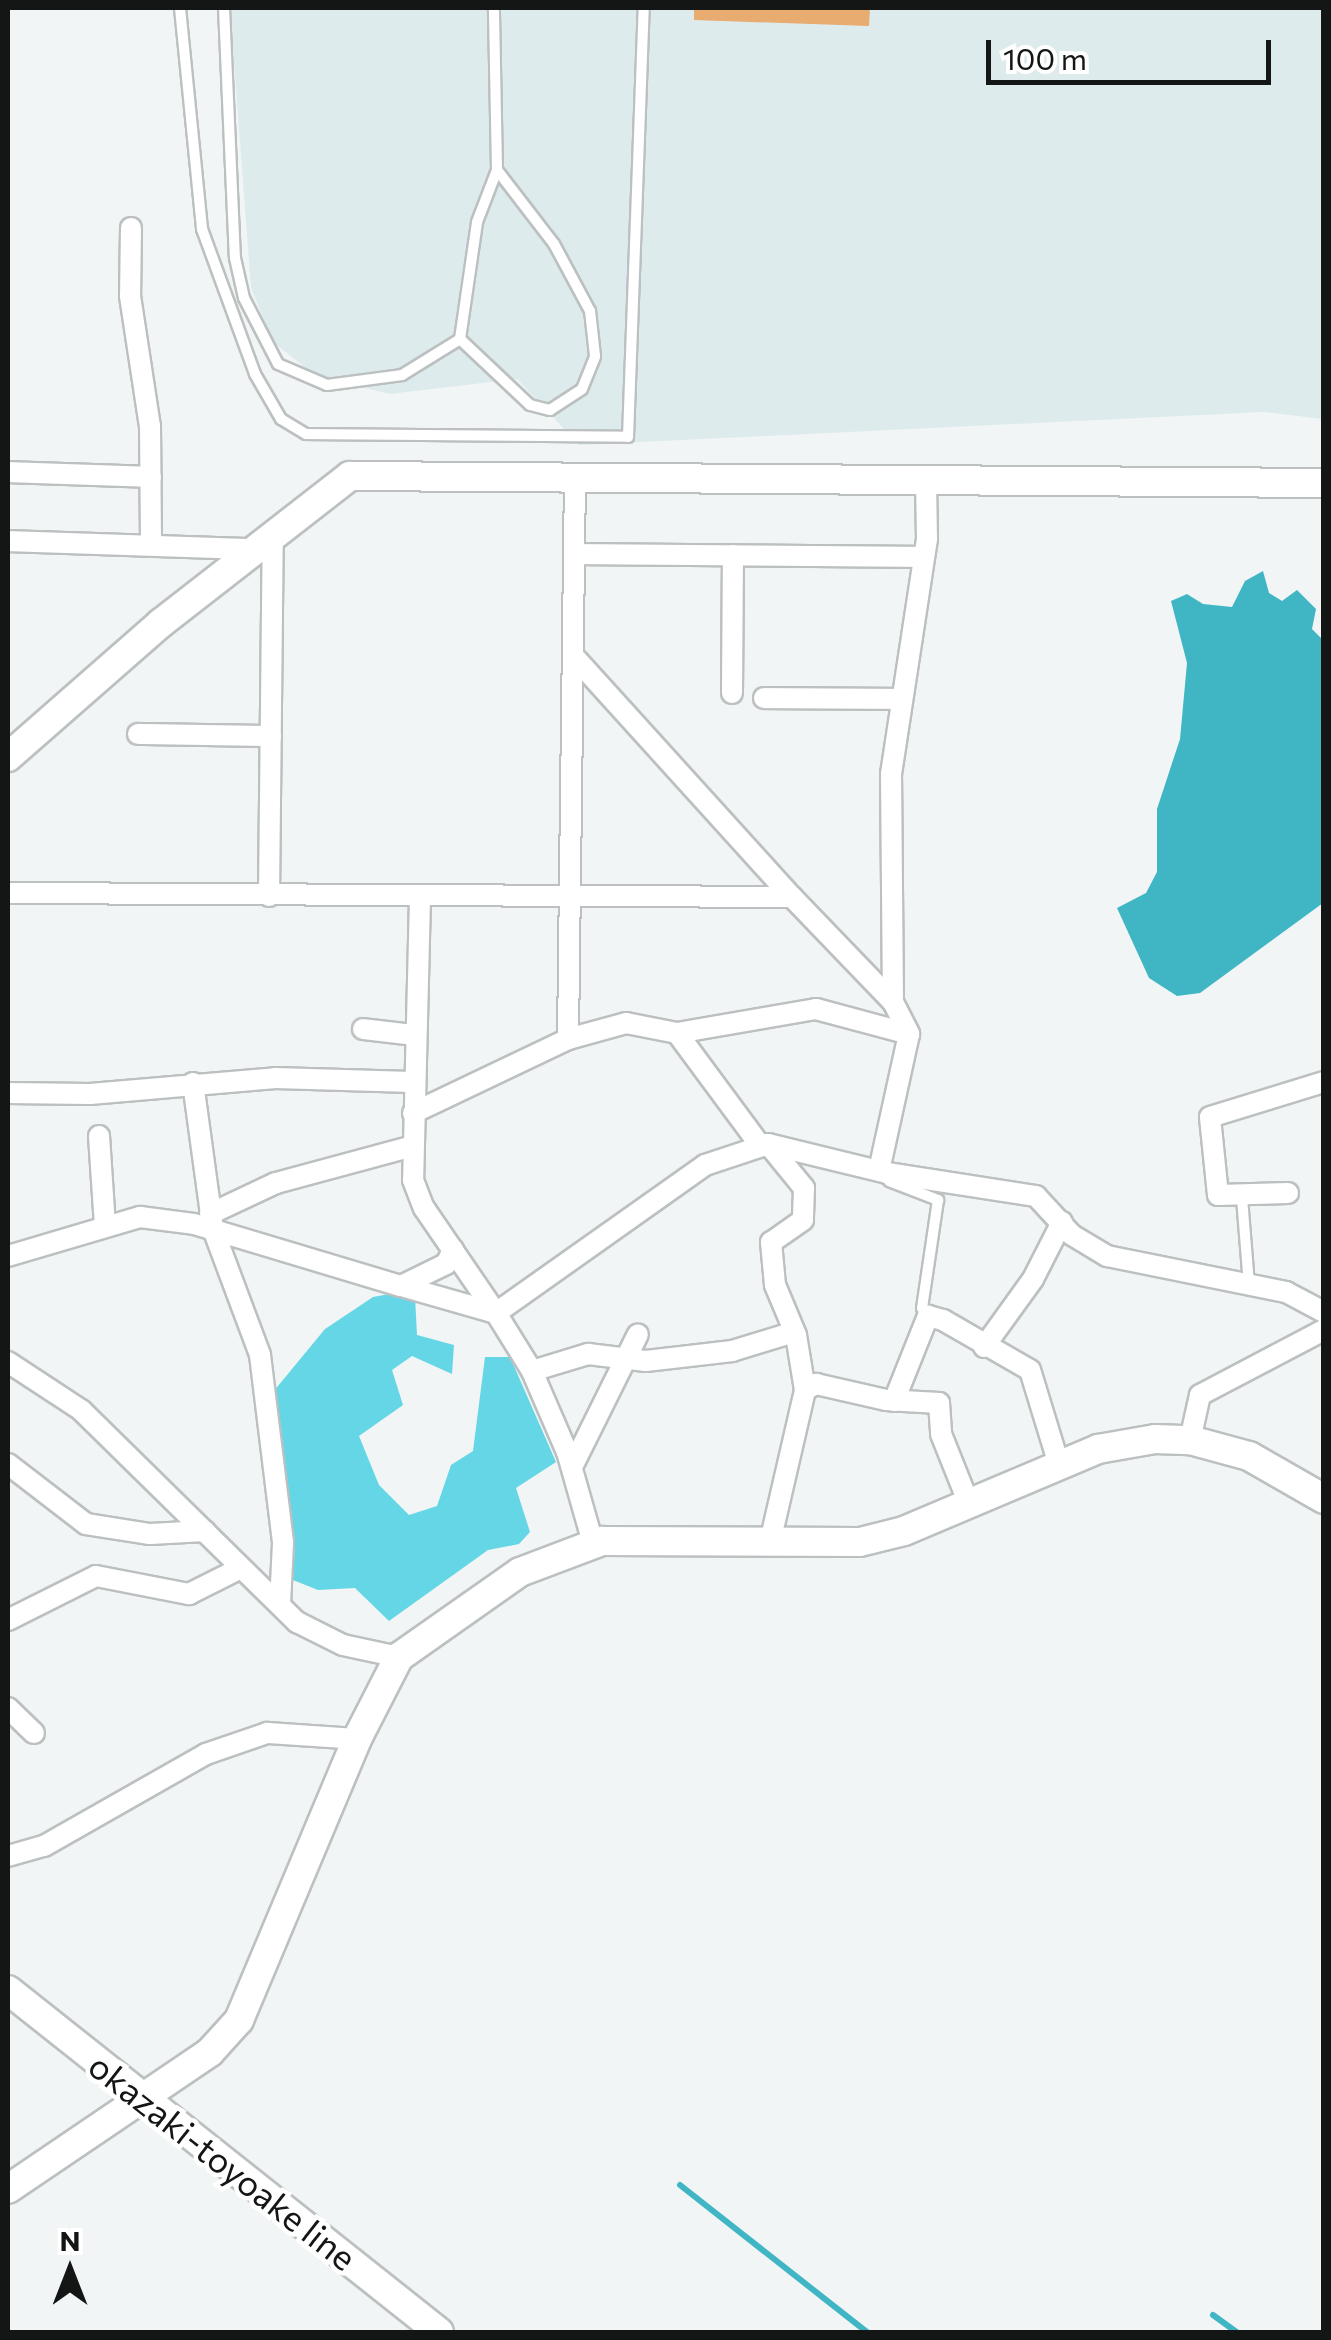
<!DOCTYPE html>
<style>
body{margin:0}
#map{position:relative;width:1331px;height:2340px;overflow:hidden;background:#f1f5f5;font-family:Commissioner,sans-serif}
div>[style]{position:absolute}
.built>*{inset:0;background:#deebed}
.forest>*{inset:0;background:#65d6e5}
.water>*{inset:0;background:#40b6c5}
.stream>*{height:6px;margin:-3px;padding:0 3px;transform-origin:3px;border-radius:3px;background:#40b6c5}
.building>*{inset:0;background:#e8ab70}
.roads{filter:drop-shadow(2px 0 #bcc0c1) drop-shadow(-2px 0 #bcc0c1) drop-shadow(0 2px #bcc0c1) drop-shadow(0 -2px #bcc0c1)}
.lane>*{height:10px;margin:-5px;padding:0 5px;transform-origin:5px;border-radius:5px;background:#fff}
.street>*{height:20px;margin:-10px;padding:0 10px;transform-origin:10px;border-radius:10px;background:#fff}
.secondary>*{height:28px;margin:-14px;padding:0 14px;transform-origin:14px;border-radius:14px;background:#fff}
span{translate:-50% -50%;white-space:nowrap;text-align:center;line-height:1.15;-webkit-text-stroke:9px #fff;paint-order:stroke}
.street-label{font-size:35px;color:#141616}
.frame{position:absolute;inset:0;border:10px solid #141616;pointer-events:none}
.north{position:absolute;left:20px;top:2220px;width:100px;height:100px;-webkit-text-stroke:8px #fff;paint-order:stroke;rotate:0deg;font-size:28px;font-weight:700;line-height:40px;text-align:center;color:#141616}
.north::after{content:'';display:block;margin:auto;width:35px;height:45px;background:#141616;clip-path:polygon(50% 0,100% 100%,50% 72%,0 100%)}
.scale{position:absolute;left:986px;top:40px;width:285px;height:45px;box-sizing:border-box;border:5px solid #141616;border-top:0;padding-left:12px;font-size:30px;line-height:35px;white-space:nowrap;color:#141616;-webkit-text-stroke:8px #fff;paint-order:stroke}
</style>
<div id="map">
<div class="built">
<div style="clip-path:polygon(230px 8px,1323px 8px,1323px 419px,1263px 412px,579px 445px,517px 379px,390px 394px,317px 377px,273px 342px,251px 288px)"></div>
</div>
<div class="forest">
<div style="clip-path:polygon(400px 1292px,415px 1296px,417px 1335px,454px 1345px,452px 1374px,412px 1356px,392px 1370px,403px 1405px,359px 1436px,379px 1485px,409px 1515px,437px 1506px,451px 1465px,473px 1451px,485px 1357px,510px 1357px,556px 1462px,516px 1488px,530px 1532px,519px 1544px,488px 1550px,389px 1621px,355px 1588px,318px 1590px,288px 1578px,273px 1392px,325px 1329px,373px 1297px)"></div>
</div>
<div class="water">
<div style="clip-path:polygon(1263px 571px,1269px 593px,1282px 601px,1297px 590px,1316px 609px,1312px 629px,1323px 640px,1323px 903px,1200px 993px,1177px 996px,1149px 978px,1117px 908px,1146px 893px,1157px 872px,1157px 809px,1180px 739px,1187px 663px,1171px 601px,1187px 594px,1203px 604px,1232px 607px,1245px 581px)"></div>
</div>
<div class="stream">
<div style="left:680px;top:2185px;width:238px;rotate:38.2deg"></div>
<div style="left:1213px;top:2315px;width:29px;rotate:36deg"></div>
</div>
<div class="building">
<div style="clip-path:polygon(694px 8px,870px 8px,869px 26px,694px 20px)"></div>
</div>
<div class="roads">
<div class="lane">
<div style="left:180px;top:8px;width:222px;rotate:84.3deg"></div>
<div style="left:202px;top:229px;width:154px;rotate:69.9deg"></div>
<div style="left:255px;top:374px;width:52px;rotate:60deg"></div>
<div style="left:281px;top:419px;width:29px;rotate:31deg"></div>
<div style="left:306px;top:434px;width:322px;rotate:0.5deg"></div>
<div style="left:628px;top:437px;width:429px;rotate:-87.9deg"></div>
<div style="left:224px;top:8px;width:250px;rotate:87.5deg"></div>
<div style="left:235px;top:258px;width:41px;rotate:77.3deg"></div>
<div style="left:244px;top:298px;width:74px;rotate:62.7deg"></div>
<div style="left:278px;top:364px;width:53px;rotate:23.2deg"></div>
<div style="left:327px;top:385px;width:76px;rotate:-7.6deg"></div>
<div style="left:402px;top:375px;width:68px;rotate:-31.8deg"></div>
<div style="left:460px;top:339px;width:118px;rotate:-81.7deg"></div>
<div style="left:477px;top:222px;width:56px;rotate:-69deg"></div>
<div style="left:497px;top:170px;width:162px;rotate:-91.1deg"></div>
<div style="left:460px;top:339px;width:96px;rotate:43.3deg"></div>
<div style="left:530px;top:405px;width:21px;rotate:14deg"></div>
<div style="left:550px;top:410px;width:38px;rotate:-33deg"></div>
<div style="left:582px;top:389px;width:35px;rotate:-68deg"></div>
<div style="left:595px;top:356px;width:45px;rotate:-96.3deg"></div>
<div style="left:590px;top:311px;width:76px;rotate:-118.2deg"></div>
<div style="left:554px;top:244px;width:93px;rotate:-127.6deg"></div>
<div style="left:889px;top:1181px;width:53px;rotate:21.2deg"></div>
<div style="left:938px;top:1200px;width:109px;rotate:98.4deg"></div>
<div style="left:922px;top:1308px;width:9px;rotate:54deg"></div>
<div style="left:1242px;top:1198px;width:87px;rotate:85.4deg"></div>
</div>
<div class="street">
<div style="left:131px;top:228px;width:68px;rotate:90.8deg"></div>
<div style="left:130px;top:296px;width:132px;rotate:81.3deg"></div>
<div style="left:150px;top:426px;width:118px;rotate:89.5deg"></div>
<div style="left:8px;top:472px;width:143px;rotate:2deg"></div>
<div style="left:8px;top:541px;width:244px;rotate:1.9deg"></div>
<div style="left:579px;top:554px;width:344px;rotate:0.5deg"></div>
<div style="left:577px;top:660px;width:320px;rotate:47.8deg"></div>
<div style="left:732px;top:693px;width:138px;rotate:-89.6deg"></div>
<div style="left:764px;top:698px;width:137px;rotate:0.4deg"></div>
<div style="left:138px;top:734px;width:133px;rotate:0.9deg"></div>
<div style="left:8px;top:893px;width:784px;rotate:0.29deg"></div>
<div style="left:792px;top:897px;width:146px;rotate:46.1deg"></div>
<div style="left:893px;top:1002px;width:36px;rotate:63deg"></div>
<div style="left:909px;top:1034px;width:140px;rotate:102.4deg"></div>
<div style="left:269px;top:896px;width:364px;rotate:-89.4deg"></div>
<div style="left:420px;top:898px;width:282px;rotate:91.4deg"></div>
<div style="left:413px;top:1180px;width:30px;rotate:69deg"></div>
<div style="left:424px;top:1208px;width:127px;rotate:55.6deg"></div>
<div style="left:496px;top:1313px;width:256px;rotate:-35.3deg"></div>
<div style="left:705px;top:1165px;width:66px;rotate:-18.4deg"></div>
<div style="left:768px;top:1144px;width:122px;rotate:13.7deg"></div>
<div style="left:887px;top:1173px;width:151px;rotate:8.8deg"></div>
<div style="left:1036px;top:1196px;width:53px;rotate:47.3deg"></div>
<div style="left:1072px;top:1235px;width:41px;rotate:31deg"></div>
<div style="left:1107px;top:1256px;width:183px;rotate:11.4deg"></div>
<div style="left:1286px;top:1292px;width:43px;rotate:27.8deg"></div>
<div style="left:893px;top:1002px;width:228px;rotate:-90.5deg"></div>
<div style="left:891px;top:774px;width:238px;rotate:-81.3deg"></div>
<div style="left:927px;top:539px;width:58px;rotate:-91deg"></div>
<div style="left:363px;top:1029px;width:51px;rotate:6.7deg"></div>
<div style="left:677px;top:1033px;width:139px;rotate:53.5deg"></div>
<div style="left:568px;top:1039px;width:565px;rotate:-89.29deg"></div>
<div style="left:193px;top:1083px;width:147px;rotate:82.2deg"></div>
<div style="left:213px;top:1229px;width:134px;rotate:69.5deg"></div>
<div style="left:260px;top:1355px;width:189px;rotate:83deg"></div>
<div style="left:283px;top:1543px;width:62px;rotate:92.8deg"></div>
<div style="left:8px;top:1093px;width:82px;rotate:0.7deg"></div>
<div style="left:90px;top:1094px;width:186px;rotate:-4.9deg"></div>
<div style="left:275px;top:1078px;width:137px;rotate:1.7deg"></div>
<div style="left:413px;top:1113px;width:172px;rotate:-25.5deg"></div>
<div style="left:568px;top:1039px;width:60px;rotate:-15.4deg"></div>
<div style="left:626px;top:1023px;width:52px;rotate:11.1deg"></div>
<div style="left:677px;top:1033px;width:141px;rotate:-9.8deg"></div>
<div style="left:816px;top:1009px;width:96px;rotate:15deg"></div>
<div style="left:99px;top:1136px;width:91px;rotate:86.2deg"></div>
<div style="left:768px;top:1144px;width:57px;rotate:50.7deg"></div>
<div style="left:804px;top:1188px;width:32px;rotate:92deg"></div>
<div style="left:803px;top:1220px;width:39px;rotate:145deg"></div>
<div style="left:771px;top:1242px;width:43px;rotate:84.7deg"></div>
<div style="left:775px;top:1285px;width:54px;rotate:67.2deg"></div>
<div style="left:796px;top:1335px;width:56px;rotate:80.7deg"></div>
<div style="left:1288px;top:1193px;width:70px;rotate:178.4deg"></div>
<div style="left:1218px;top:1195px;width:78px;rotate:-95.9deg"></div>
<div style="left:1210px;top:1117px;width:119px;rotate:-17.1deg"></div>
<div style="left:210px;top:1214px;width:73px;rotate:-25.2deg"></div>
<div style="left:276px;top:1183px;width:142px;rotate:-15.1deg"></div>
<div style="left:8px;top:1256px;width:138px;rotate:-16.5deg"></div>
<div style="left:140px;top:1217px;width:54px;rotate:7.4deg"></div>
<div style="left:194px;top:1224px;width:216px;rotate:16.7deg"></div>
<div style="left:401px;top:1286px;width:50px;rotate:-26.1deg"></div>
<div style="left:446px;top:1264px;width:16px;rotate:-63deg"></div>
<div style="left:401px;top:1286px;width:99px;rotate:15.9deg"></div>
<div style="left:496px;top:1313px;width:68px;rotate:58.2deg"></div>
<div style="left:984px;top:1347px;width:84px;rotate:-54.2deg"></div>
<div style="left:1033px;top:1279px;width:64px;rotate:-63deg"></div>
<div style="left:8px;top:1362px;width:87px;rotate:33.3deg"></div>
<div style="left:81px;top:1410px;width:303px;rotate:44.5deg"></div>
<div style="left:297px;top:1622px;width:51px;rotate:26.6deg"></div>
<div style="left:343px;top:1645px;width:57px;rotate:12.1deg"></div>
<div style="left:894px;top:1401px;width:92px;rotate:-68.2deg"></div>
<div style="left:928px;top:1316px;width:16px;rotate:15deg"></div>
<div style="left:943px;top:1320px;width:100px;rotate:29.9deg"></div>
<div style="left:1030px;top:1370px;width:99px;rotate:73deg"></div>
<div style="left:1190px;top:1440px;width:46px;rotate:-77.5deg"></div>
<div style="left:1200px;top:1395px;width:140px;rotate:-27.7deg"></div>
<div style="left:8px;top:1464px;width:98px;rotate:37.6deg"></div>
<div style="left:86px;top:1524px;width:65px;rotate:8.9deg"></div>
<div style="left:150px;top:1534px;width:55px;rotate:-3.1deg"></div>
<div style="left:572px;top:1467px;width:148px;rotate:-63.6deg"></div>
<div style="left:770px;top:1542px;width:156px;rotate:-77deg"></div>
<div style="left:805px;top:1390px;width:13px;rotate:-29deg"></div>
<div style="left:816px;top:1384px;width:72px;rotate:12.9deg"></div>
<div style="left:886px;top:1400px;width:53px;rotate:3.2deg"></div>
<div style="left:939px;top:1403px;width:31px;rotate:86deg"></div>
<div style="left:941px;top:1434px;width:75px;rotate:68.2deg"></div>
<div style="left:593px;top:1543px;width:95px;rotate:-105.9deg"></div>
<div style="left:567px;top:1452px;width:88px;rotate:-113.4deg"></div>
<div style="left:532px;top:1371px;width:59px;rotate:-16.9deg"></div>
<div style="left:588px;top:1354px;width:58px;rotate:6.9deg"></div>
<div style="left:646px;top:1361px;width:87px;rotate:-6.6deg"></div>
<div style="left:732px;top:1351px;width:65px;rotate:-17deg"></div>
<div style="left:8px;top:1620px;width:98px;rotate:-26.6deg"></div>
<div style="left:96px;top:1576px;width:95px;rotate:11deg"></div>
<div style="left:189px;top:1594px;width:58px;rotate:-26.6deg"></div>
<div style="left:8px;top:1708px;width:36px;rotate:44deg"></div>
<div style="left:8px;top:1856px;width:37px;rotate:-16deg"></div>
<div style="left:44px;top:1846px;width:186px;rotate:-29.6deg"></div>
<div style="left:206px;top:1754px;width:65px;rotate:-19deg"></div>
<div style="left:267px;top:1733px;width:90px;rotate:3.8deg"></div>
</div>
<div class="secondary">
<div style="left:8px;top:757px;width:203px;rotate:-41.2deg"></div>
<div style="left:161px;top:623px;width:239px;rotate:-37.9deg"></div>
<div style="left:350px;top:476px;width:974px;rotate:0.41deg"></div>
<div style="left:8px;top:1990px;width:550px;rotate:38.43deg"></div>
<div style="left:8px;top:2189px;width:244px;rotate:-34.1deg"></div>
<div style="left:210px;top:2052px;width:43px;rotate:-47.8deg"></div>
<div style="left:239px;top:2020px;width:305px;rotate:-67.2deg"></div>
<div style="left:357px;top:1739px;width:92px;rotate:-62.9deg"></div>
<div style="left:399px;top:1657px;width:148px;rotate:-35.1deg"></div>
<div style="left:520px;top:1572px;width:88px;rotate:-20.7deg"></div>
<div style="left:602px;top:1541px;width:258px;rotate:0.2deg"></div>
<div style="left:860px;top:1542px;width:45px;rotate:-14deg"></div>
<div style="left:904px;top:1531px;width:211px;rotate:-22.9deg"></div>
<div style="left:1098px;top:1449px;width:58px;rotate:-10deg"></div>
<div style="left:1155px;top:1439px;width:35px;rotate:2deg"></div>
<div style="left:1190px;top:1440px;width:61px;rotate:15.2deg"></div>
<div style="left:1249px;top:1456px;width:86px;rotate:29.8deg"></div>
</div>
</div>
<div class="street-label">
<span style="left:223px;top:2161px;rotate:38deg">okazaki-toyoake line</span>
</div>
<div class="frame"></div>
<div class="north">N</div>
<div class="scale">100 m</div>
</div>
